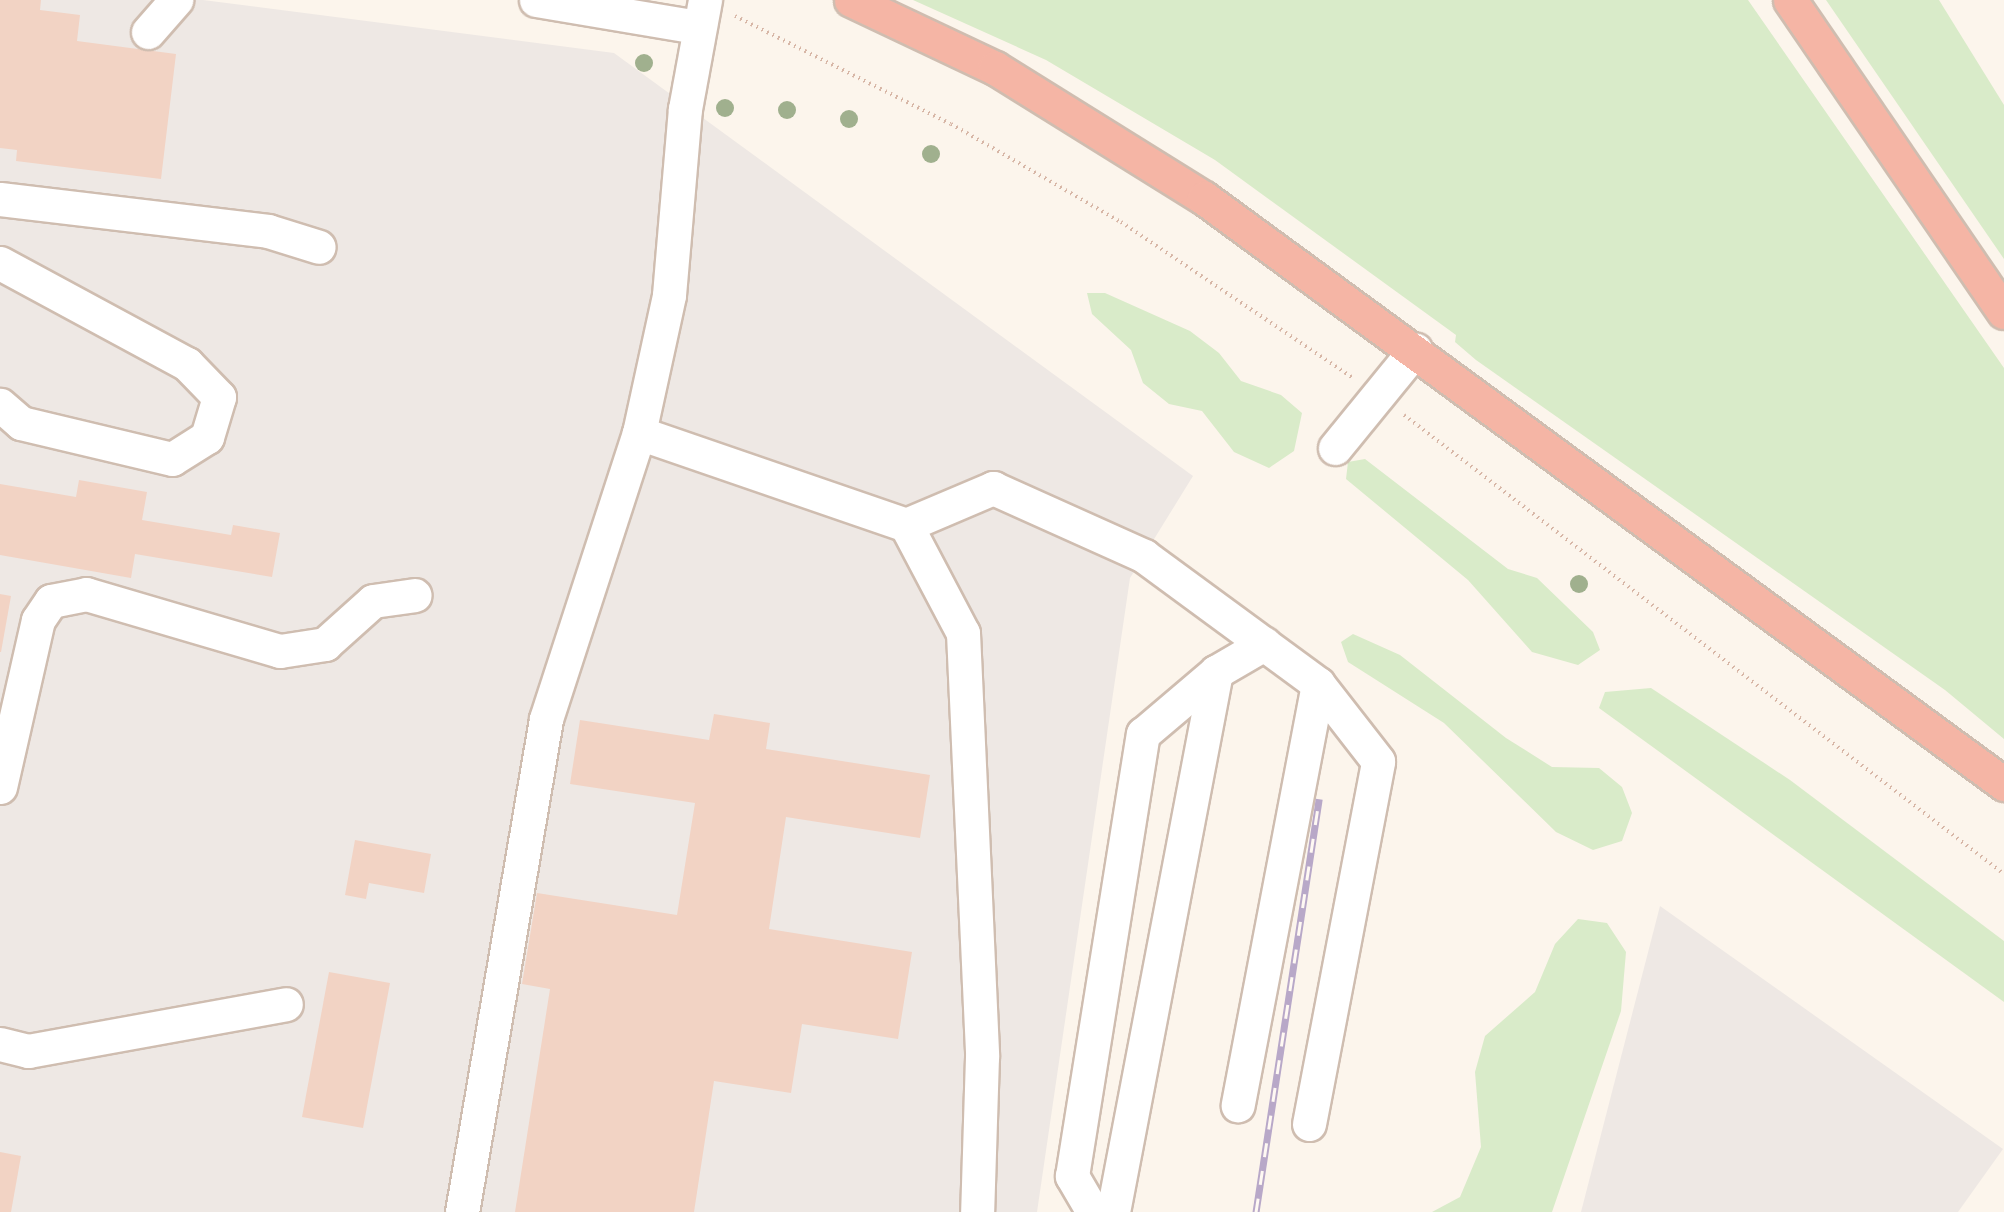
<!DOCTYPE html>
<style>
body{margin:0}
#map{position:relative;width:2004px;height:1212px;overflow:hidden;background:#fcf5ec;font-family:Roboto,sans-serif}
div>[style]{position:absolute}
.industrial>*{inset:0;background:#eee8e4}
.green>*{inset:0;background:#d9ebc9}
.building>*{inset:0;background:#f2d3c4}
.path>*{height:4px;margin-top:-2px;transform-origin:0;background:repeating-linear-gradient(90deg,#d7b6a6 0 1.5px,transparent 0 6px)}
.roads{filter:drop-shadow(2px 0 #cfbdb0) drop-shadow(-2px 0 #cfbdb0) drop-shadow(0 2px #cfbdb0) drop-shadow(0 -2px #cfbdb0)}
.minor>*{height:33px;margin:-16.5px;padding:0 16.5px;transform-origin:16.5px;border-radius:16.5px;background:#fff}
.highway>*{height:33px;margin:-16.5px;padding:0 16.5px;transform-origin:16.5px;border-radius:16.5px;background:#f5b5a5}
.rail>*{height:7px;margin-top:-3.5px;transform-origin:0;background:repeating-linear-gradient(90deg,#fff9f3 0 14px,#b8a8c8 0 28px);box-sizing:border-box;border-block:2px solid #b8a8c8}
.trees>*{width:18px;height:18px;margin:-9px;border-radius:50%;background:#a0b08e}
span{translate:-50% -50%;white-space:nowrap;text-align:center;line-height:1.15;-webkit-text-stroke:4.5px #fff9f3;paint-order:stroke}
</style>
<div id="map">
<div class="industrial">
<div style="clip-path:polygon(0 0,203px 0,614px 53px,1193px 476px,1130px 578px,1037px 1212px,0 1212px)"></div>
<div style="clip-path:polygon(1660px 906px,2003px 1149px,1958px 1212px,1581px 1212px)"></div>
</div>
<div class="green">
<div style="clip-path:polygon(913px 0,1748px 0,2004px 368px,2004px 739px,1945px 690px,1476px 360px,1455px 342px,1456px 335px,1215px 160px,1046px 60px)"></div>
<div style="clip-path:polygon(1826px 0,1939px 0,2004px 105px,2004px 259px)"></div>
<div style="clip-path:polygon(1087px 293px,1105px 293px,1190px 331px,1219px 353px,1241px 381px,1281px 395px,1302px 413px,1294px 451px,1269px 468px,1234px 452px,1202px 411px,1169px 404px,1143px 383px,1131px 350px,1092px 314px)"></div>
<div style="clip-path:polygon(1365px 459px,1508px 569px,1537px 578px,1593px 632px,1600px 650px,1578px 665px,1532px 652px,1468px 580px,1346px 479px,1348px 462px)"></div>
<div style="clip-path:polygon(1353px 634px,1400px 655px,1506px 738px,1552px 767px,1599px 768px,1622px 787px,1632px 813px,1622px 841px,1593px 850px,1556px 832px,1444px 723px,1348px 662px,1341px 642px)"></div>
<div style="clip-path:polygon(1651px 688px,1790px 780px,2004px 941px,2004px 1002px,1599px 708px,1605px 692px)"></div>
<div style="clip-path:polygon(1578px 919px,1607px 923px,1626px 952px,1621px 1011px,1552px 1212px,1432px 1212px,1460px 1197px,1481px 1147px,1475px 1072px,1485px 1036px,1535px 992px,1555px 944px)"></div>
</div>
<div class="building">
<div style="clip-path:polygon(0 0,41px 0,40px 10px,80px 15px,77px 41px,176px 54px,161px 179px,16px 161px,17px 150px,0 148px)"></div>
<div style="clip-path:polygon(79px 480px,147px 492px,142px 520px,231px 535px,233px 525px,280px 533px,272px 577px,135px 554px,131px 578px,0 555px,0 484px,76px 497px)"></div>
<div style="clip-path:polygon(0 594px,11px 596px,1px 652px,0 652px)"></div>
<div style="clip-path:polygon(714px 714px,770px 723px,766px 749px,930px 775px,920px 838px,786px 817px,769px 929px,912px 952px,898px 1039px,802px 1024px,791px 1093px,714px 1081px,694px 1212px,515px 1212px,550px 989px,522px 984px,537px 893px,677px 915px,695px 803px,570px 784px,580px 720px,709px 740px)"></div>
<div style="clip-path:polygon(355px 840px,431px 854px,424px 893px,369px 883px,366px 899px,345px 895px)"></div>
<div style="clip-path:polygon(329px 972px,390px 983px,363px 1128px,302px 1117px)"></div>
<div style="clip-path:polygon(0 1152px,21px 1156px,11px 1212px,0 1212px)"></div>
</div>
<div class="path">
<div style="left:735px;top:16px;width:241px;rotate:26.6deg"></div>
<div style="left:951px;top:124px;width:196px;rotate:30deg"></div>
<div style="left:1121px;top:222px;width:278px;rotate:33.9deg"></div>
<div style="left:1404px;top:415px;width:755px;rotate:37.42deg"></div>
</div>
<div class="roads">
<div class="minor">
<div style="left:536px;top:0;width:163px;rotate:9.5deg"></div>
<div style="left:148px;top:32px;width:43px;rotate:-48.8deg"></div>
<div style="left:0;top:199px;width:270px;rotate:6.8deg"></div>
<div style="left:268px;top:231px;width:53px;rotate:17.4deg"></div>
<div style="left:0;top:263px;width:213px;rotate:28.4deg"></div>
<div style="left:187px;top:364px;width:46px;rotate:45.9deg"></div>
<div style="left:219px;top:397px;width:42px;rotate:106.7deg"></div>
<div style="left:207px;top:437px;width:41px;rotate:147.8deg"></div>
<div style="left:172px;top:459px;width:155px;rotate:-166.6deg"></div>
<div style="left:21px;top:423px;width:28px;rotate:-139deg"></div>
<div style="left:639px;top:433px;width:282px;rotate:19deg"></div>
<div style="left:906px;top:525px;width:122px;rotate:62.2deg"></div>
<div style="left:963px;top:633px;width:424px;rotate:87.4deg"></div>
<div style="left:982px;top:1057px;width:155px;rotate:91.8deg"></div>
<div style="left:1335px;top:448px;width:127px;rotate:-50.8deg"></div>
<div style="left:906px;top:525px;width:95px;rotate:-23deg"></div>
<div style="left:993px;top:488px;width:166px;rotate:24.2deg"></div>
<div style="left:1144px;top:556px;width:216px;rotate:36.3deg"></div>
<div style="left:1318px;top:684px;width:429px;rotate:100.8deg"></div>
<div style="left:0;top:787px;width:171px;rotate:-77.2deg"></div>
<div style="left:38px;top:620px;width:23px;rotate:-56deg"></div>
<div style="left:51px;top:601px;width:36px;rotate:-11deg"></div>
<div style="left:86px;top:594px;width:202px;rotate:16.4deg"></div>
<div style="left:280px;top:651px;width:46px;rotate:-8.8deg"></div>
<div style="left:325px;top:644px;width:64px;rotate:-41.9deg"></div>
<div style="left:373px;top:601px;width:42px;rotate:-8.1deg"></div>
<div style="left:0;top:1044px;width:29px;rotate:14deg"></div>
<div style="left:28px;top:1051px;width:262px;rotate:-10.3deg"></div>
<div style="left:1309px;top:1124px;width:369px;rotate:-79.2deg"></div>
<div style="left:1378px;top:761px;width:98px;rotate:-127.9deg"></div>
<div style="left:462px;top:1212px;width:500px;rotate:-80.33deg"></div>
<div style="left:546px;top:719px;width:301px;rotate:-72deg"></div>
<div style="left:639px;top:433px;width:141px;rotate:-77.7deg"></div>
<div style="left:669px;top:295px;width:187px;rotate:-85.1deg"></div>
<div style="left:685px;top:109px;width:111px;rotate:-79.6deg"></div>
<div style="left:1093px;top:1212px;width:42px;rotate:-120.3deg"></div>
<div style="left:1072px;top:1176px;width:448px;rotate:-80.9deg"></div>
<div style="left:1143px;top:734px;width:96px;rotate:-40.3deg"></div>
<div style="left:1113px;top:1212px;width:550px;rotate:-79.2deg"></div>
<div style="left:1216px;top:672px;width:56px;rotate:-30.3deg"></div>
</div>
<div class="highway">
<div style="left:851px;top:0;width:159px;rotate:25.3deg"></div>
<div style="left:995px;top:68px;width:246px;rotate:31.9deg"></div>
<div style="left:1204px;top:198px;width:992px;rotate:36.22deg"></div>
<div style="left:1790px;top:0;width:378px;rotate:55.6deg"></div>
</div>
</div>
<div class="rail">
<div style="left:1256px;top:1212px;width:418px;rotate:-81.3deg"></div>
</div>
<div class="trees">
<div style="left:644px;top:63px"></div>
<div style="left:725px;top:108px"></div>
<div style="left:787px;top:110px"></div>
<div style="left:849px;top:119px"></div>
<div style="left:931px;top:154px"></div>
<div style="left:1579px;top:584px"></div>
</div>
</div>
